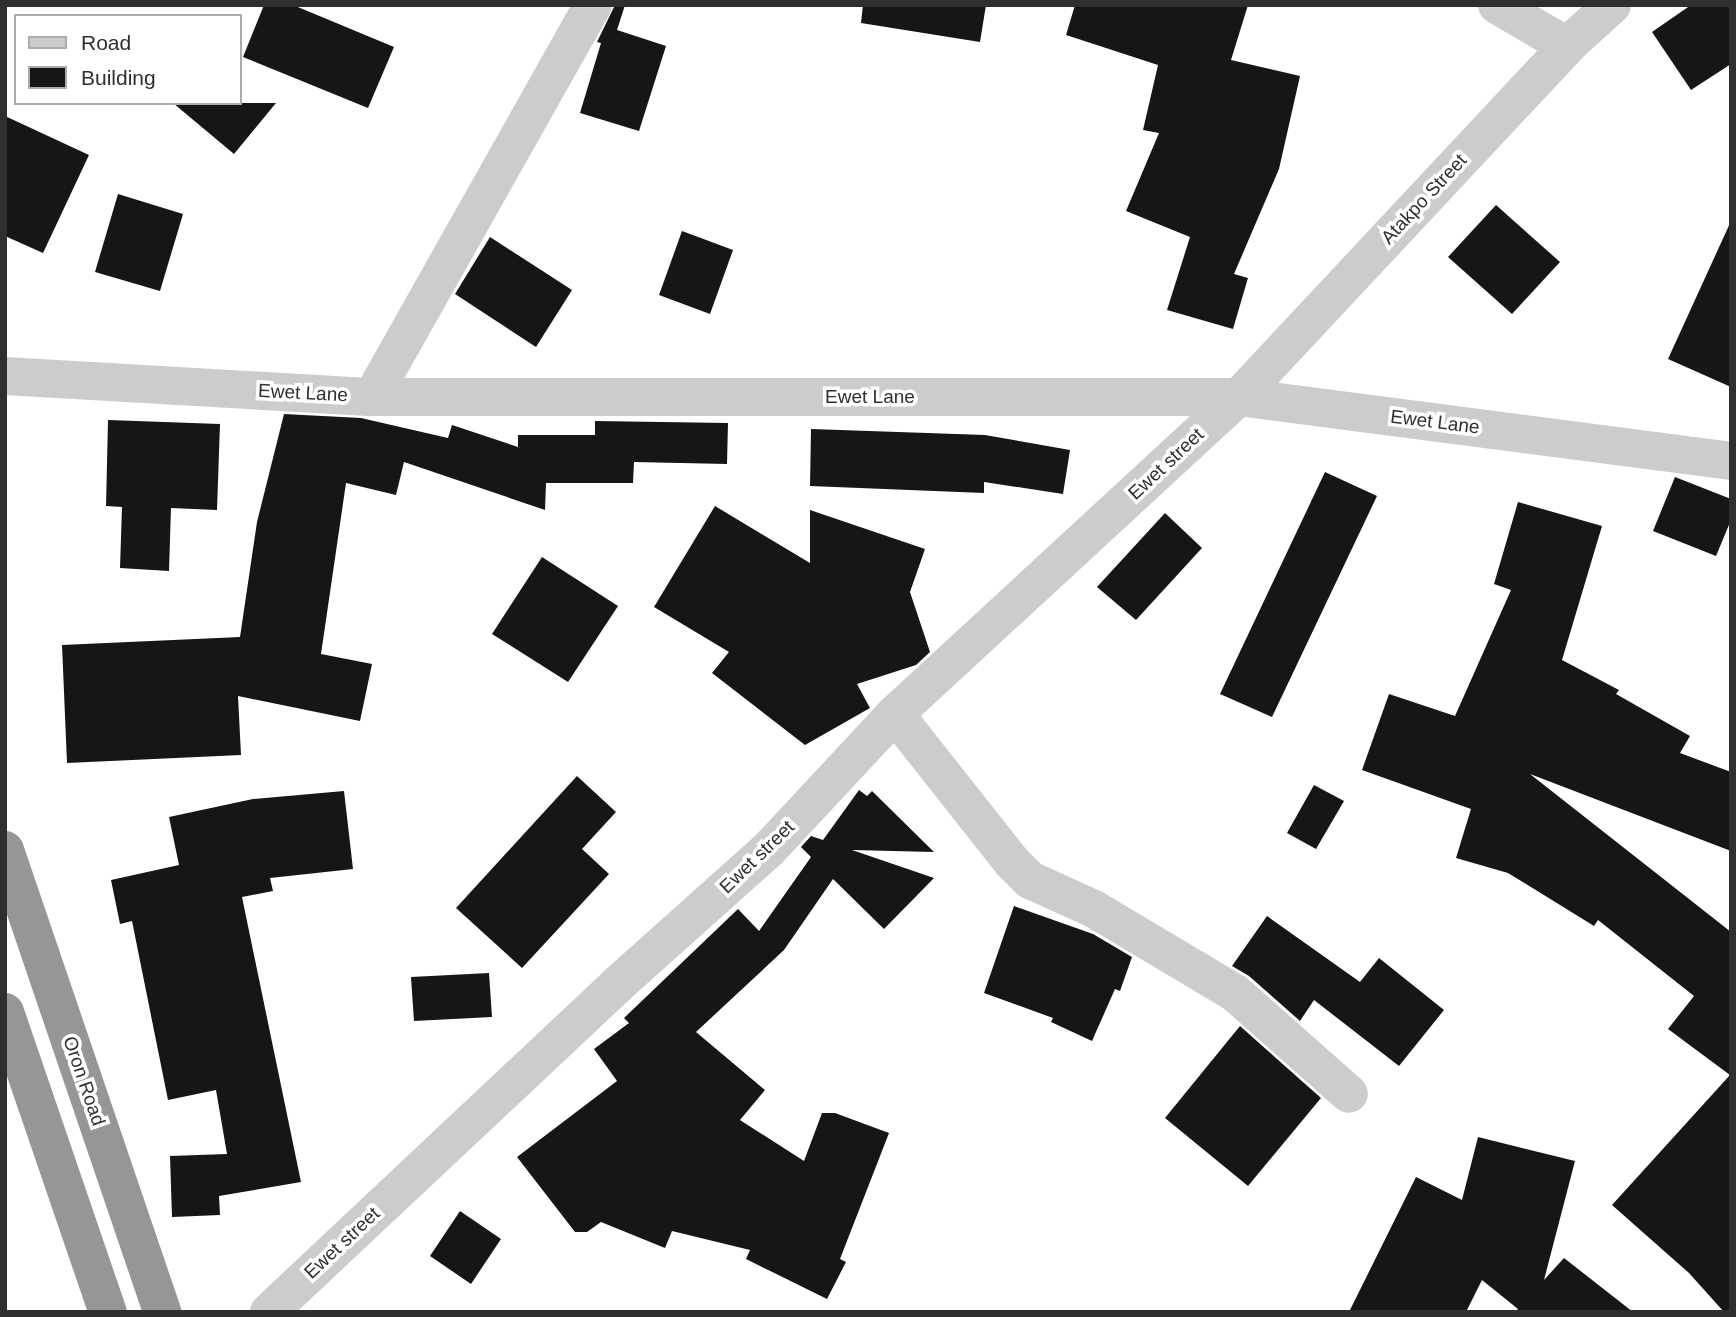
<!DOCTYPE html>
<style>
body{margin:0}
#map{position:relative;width:1736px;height:1317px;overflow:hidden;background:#fff;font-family:Helvetica,sans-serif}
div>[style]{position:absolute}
.building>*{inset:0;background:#161616}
.minor>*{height:38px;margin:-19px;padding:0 19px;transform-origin:19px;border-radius:19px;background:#ccc}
.highway>*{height:38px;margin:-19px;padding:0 19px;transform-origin:19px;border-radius:19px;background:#969696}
span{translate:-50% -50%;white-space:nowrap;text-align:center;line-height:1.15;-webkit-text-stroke:7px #fff;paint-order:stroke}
.street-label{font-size:19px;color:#2f2f2f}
.frame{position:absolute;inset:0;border:7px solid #2f2f2f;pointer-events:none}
.legend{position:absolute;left:14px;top:14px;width:228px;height:91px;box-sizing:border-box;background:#fff;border:2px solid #acacac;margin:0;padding:9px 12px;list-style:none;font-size:21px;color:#2f2f2f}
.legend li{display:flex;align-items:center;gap:14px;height:35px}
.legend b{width:35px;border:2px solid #acacac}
</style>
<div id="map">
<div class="building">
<div style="clip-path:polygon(264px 5px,293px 5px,394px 47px,368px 108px,243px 57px)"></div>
<div style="clip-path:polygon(615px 5px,625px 5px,617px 30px,666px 46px,639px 131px,580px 113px,601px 43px,597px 42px)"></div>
<div style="clip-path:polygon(863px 5px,986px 5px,980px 42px,861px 23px)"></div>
<div style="clip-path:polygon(1075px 5px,1248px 5px,1231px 60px,1300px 76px,1279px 169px,1234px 274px,1248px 278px,1233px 329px,1167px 310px,1190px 237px,1126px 211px,1159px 133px,1143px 130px,1158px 65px,1066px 35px)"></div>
<div style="clip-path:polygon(1691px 5px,1731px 5px,1731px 64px,1691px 90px,1652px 32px)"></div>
<div style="clip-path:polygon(173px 103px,276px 103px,234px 154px)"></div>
<div style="clip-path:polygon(5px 116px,89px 155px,43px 253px,5px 236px)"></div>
<div style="clip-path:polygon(118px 194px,183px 214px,160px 291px,95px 272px)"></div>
<div style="clip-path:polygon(1496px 205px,1560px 262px,1512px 314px,1448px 257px)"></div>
<div style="clip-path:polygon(1731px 221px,1731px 387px,1668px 359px)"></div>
<div style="clip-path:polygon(682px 231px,733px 250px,710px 314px,659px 295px)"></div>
<div style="clip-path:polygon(490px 237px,572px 290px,536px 347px,455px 294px)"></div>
<div style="clip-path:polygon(284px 414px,361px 418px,448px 438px,452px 425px,518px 447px,518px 435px,595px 435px,595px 421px,728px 423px,727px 464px,634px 462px,633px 483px,546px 483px,545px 510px,404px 462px,396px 495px,346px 483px,321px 654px,372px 664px,360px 721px,238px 696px,241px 755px,67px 763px,62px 645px,240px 637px,257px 522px)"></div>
<div style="clip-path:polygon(108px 420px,220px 424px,217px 510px,171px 508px,169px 571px,120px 568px,122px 507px,106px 506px)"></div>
<div style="clip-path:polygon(811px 429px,985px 435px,1070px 450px,1063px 494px,984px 482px,984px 493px,810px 486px)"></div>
<div style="clip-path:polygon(1325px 472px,1377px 496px,1272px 717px,1220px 694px)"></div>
<div style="clip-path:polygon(1675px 477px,1731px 499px,1731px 520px,1716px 556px,1653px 531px)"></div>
<div style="clip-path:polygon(1518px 502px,1602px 526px,1562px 660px,1619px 690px,1616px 694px,1690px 736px,1680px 753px,1731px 772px,1731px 851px,1530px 774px,1731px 932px,1731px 1312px,1724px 1312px,1689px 1273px,1612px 1205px,1730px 1075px,1668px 1029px,1694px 996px,1598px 920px,1594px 926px,1508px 873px,1456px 858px,1471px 809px,1362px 770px,1389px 694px,1455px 716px,1511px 590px,1494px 584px)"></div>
<div style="clip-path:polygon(715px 506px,810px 563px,810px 510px,925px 549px,910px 592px,930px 652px,916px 665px,857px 684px,870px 708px,805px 745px,712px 673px,729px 652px,654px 607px)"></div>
<div style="clip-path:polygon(1165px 513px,1202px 548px,1136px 620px,1097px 587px)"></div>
<div style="clip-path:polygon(542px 557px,618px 606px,568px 682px,492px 634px)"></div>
<div style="clip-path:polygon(577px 776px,616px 812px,582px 849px,609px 874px,522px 968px,456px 908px)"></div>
<div style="clip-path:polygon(1314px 785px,1344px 801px,1316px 849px,1287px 833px)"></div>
<div style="clip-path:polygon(859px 790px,867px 796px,872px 791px,934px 852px,852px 850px,934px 878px,884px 929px,833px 879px,784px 950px,696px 1032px,765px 1090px,740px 1120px,804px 1161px,822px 1113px,835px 1113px,889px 1133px,840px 1259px,846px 1262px,827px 1299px,746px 1259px,750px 1250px,672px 1231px,665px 1248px,601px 1222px,587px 1232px,575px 1232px,517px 1157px,617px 1081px,594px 1049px,629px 1023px,624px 1018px,738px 909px,759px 931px,811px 857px,801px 847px,811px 836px,823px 840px)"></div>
<div style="clip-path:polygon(344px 791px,353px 869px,270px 878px,273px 891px,242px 897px,301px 1182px,219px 1196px,220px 1215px,172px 1217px,170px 1156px,227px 1154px,216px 1090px,168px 1100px,132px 921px,120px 924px,111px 880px,179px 865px,169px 817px,253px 799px)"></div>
<div style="clip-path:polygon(1014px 906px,1093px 934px,1132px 957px,1120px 991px,1115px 989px,1092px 1041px,1051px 1022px,1053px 1018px,984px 993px)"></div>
<div style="clip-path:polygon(1267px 916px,1360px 982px,1379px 958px,1444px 1010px,1399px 1066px,1314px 1000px,1300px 1021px,1249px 976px,1232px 966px)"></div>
<div style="clip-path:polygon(489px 973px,492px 1017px,414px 1021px,411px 977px)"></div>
<div style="clip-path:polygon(1240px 1026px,1321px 1098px,1248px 1186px,1165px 1118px)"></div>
<div style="clip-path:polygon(1478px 1137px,1575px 1161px,1544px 1280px,1564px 1258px,1633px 1312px,1515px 1312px,1518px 1309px,1482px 1280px,1466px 1312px,1349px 1312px,1416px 1177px,1462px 1200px)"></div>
<div style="clip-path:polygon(460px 1211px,501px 1239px,471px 1284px,430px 1256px)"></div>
</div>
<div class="minor">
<div style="left:1497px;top:5px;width:81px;rotate:30.4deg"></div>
<div style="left:5px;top:376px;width:368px;rotate:3.3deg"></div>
<div style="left:372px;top:397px;width:867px"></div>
<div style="left:1239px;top:397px;width:496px;rotate:7.4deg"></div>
<div style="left:372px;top:397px;width:450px;rotate:-60.6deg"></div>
<div style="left:895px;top:714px;width:187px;rotate:51.7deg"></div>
<div style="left:1011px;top:861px;width:27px;rotate:45deg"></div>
<div style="left:1030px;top:880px;width:70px;rotate:24.4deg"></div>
<div style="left:1094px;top:909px;width:164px;rotate:30.8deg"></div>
<div style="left:1235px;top:993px;width:152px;rotate:41.5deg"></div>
<div style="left:269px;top:1312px;width:478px;rotate:-43.2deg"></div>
<div style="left:617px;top:985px;width:204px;rotate:-41.8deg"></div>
<div style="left:769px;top:849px;width:185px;rotate:-47deg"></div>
<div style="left:895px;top:714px;width:468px;rotate:-42.7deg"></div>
<div style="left:1239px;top:397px;width:480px;rotate:-46.9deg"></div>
<div style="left:1567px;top:46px;width:61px;rotate:-42.3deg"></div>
</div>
<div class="highway">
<div style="left:5px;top:850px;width:488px;rotate:71.2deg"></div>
<div style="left:5px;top:1012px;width:317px;rotate:71.1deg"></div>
</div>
<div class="street-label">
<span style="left:1424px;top:199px;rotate:-47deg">Atakpo Street</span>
<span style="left:303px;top:393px;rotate:3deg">Ewet Lane</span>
<span style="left:870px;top:397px">Ewet Lane</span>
<span style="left:1435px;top:422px;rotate:7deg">Ewet Lane</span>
<span style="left:1166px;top:464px;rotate:-43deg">Ewet street</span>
<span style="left:757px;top:857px;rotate:-44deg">Ewet street</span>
<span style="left:84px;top:1081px;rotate:71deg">Oron Road</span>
<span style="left:342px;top:1243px;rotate:-43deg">Ewet street</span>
</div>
<div class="frame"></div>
<ul class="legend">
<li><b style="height:9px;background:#ccc"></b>Road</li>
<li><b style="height:19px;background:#161616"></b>Building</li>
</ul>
</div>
